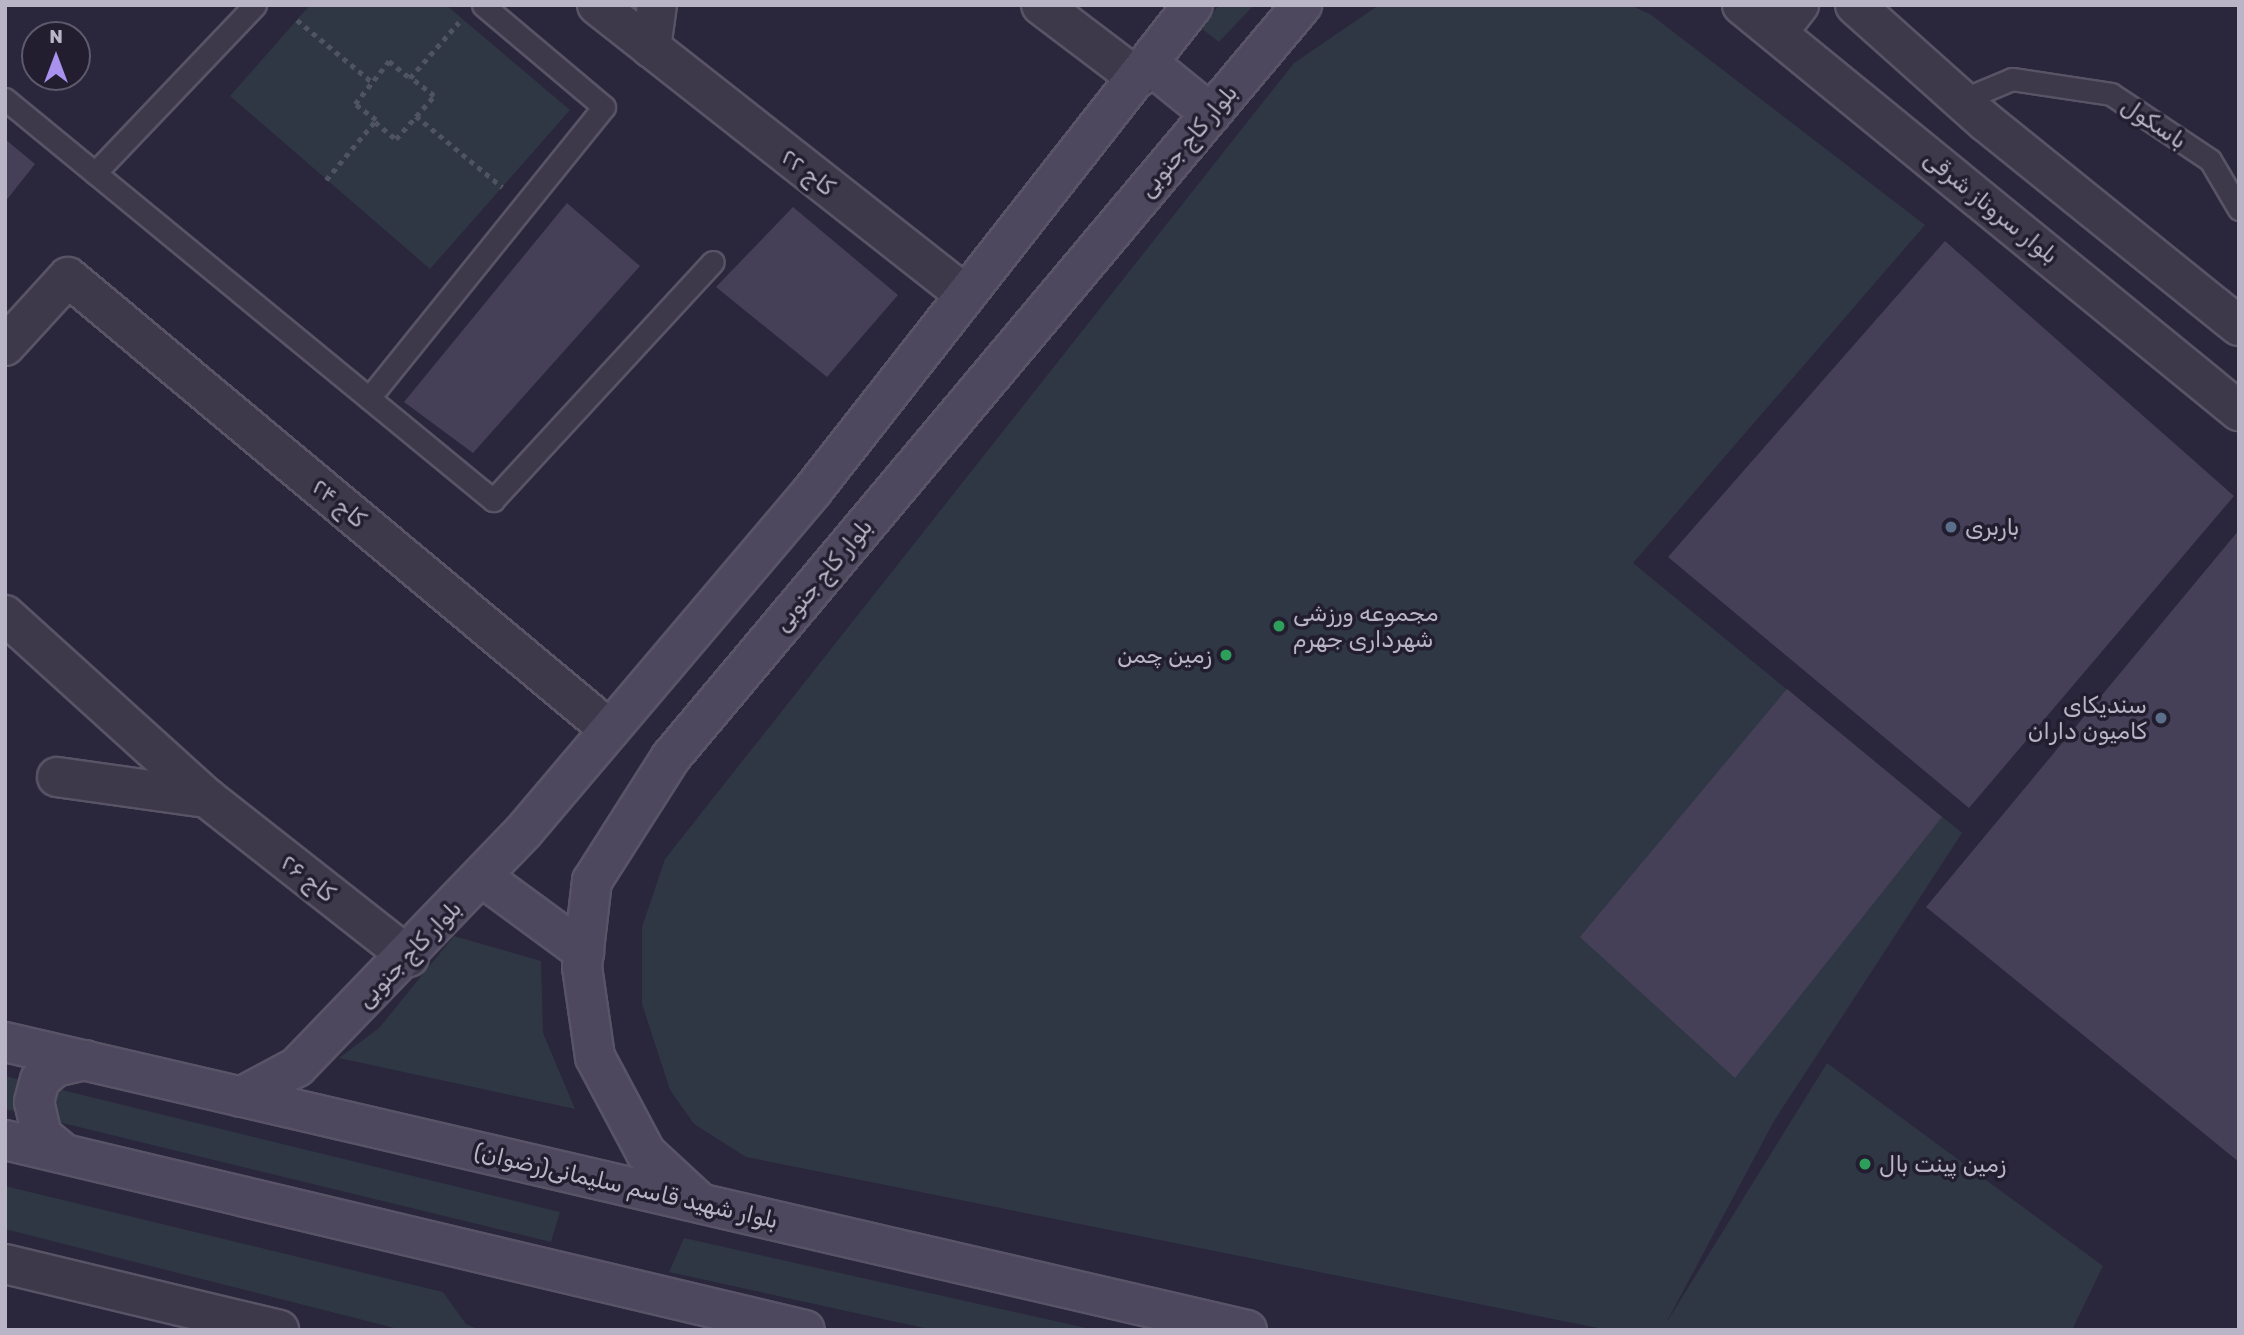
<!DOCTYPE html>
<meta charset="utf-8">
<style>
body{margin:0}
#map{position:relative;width:2244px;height:1335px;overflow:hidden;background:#2a263b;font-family:Rubik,"Noto Naskh Arabic",sans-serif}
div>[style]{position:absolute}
.green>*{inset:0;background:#2f3744}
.building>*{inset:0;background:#454058}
.path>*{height:4.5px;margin-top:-2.25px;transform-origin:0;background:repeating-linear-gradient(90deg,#4f5362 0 5px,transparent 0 10px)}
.roads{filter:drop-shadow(2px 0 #585466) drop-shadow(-2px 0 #585466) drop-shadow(0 2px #585466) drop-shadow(0 -2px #585466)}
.service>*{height:21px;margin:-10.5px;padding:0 10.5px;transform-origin:10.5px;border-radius:10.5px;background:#3d394b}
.minor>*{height:38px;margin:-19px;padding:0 19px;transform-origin:19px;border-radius:19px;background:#3d394b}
.tertiary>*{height:38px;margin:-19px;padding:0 19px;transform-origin:19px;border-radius:19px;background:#3d394b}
.secondary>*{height:38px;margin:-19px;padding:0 19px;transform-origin:19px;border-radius:19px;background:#4e485e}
.dots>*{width:19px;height:19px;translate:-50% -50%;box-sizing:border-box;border:4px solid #221e30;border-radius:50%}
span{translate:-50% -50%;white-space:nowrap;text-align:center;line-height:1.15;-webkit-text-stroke:7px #221e30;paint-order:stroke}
.street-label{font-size:23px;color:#b9b5c7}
.poi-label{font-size:23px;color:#b9b5c7}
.left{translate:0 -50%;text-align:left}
.right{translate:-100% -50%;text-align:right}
.frame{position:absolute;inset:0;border:7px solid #b9b5c7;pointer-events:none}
.north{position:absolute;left:21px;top:21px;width:70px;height:70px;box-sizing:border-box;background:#221e30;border:2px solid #5e5a6c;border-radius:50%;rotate:0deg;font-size:19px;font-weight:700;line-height:28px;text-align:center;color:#b9b5c7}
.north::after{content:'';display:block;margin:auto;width:24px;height:32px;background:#a992ee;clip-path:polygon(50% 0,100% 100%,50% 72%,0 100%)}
</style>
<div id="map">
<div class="green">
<div style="clip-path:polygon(310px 5px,446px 5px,570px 110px,430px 269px,230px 96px)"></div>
<div style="clip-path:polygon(1219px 5px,1254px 5px,1219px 42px,1202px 29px)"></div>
<div style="clip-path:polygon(1379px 5px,1630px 5px,1650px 14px,1925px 225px,1633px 563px,1962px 833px,1774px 1121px,1665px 1325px,1827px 1063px,2103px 1266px,2072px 1330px,1608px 1330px,746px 1157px,694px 1124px,670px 1090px,642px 1004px,642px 927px,665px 859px,1294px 63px)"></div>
<div style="clip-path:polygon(454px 936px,541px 961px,543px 1033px,575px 1109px,339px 1058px,379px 1028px)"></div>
<div style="clip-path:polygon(5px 1076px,560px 1212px,551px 1242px,5px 1109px)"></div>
<div style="clip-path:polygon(5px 1186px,443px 1292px,466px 1324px,480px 1330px,402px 1330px,5px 1229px)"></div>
<div style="clip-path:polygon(684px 1238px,858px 1277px,1095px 1330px,933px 1330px,669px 1272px)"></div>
</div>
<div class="building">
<div style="clip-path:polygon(5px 139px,35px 164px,5px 202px)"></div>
<div style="clip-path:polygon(567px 203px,640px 266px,473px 453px,404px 402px)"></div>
<div style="clip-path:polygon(793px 207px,898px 295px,827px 377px,716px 287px)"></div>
<div style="clip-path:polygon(1945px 241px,2234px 496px,1969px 808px,1668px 557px)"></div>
<div style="clip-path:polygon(2239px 530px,2239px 1162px,1926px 907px)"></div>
<div style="clip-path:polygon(1787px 689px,1942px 817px,1735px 1078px,1580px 937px)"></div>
</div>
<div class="path">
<div style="left:297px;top:20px;width:97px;rotate:39.6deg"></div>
<div style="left:416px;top:116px;width:112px;rotate:39.5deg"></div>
<div style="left:375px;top:122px;width:27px;rotate:39deg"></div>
<div style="left:396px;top:139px;width:57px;rotate:-48.5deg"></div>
<div style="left:434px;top:96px;width:31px;rotate:-142deg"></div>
<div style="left:326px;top:180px;width:78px;rotate:-50.2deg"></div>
<div style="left:376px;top:120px;width:26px;rotate:-143deg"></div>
<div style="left:355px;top:104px;width:55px;rotate:-51.7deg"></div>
<div style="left:389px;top:61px;width:27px;rotate:39deg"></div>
<div style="left:410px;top:78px;width:74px;rotate:-48.8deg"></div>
</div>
<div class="roads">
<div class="service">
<div style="left:5px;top:99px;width:632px;rotate:39.41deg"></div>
<div style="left:493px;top:500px;width:324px;rotate:-47.3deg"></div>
<div style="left:1962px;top:100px;width:54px;rotate:-22.8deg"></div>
<div style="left:2012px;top:79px;width:100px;rotate:8.6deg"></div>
<div style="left:2111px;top:94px;width:119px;rotate:33.7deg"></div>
<div style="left:2210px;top:160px;width:57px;rotate:59.4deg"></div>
<div style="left:95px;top:173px;width:232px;rotate:-46.4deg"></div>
<div style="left:369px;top:398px;width:374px;rotate:-51.1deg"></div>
<div style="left:604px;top:107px;width:158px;rotate:-139.9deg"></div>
</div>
<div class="minor">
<div style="left:597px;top:5px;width:469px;rotate:38.2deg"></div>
<div style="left:1041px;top:5px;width:121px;rotate:37.2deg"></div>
<div style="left:651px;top:48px;width:43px;rotate:-82.1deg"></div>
<div style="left:5px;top:346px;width:93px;rotate:-47.6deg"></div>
<div style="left:68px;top:277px;width:706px;rotate:39.89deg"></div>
<div style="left:5px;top:615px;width:273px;rotate:42.2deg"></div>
<div style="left:207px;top:798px;width:257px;rotate:38.2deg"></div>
<div style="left:57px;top:777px;width:151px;rotate:8deg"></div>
</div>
<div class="tertiary">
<div style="left:1742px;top:5px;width:642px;rotate:39.25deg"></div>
<div style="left:1855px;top:5px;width:176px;rotate:41.8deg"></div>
<div style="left:1986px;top:122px;width:325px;rotate:38.9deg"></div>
<div style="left:1777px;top:33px;width:36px;rotate:-52deg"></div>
<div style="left:5px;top:1264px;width:282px;rotate:13.5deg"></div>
</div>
<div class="secondary">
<div style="left:1148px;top:63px;width:81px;rotate:39deg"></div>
<div style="left:482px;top:877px;width:127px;rotate:36.3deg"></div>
<div style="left:5px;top:1042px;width:1275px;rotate:13.06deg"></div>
<div style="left:241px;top:1097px;width:64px;rotate:-28.2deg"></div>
<div style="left:297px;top:1067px;width:327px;rotate:-46.1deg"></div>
<div style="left:524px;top:831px;width:447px;rotate:-49.7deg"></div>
<div style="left:813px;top:490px;width:616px;rotate:-51.92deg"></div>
<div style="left:5px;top:1140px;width:822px;rotate:13.36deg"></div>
<div style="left:62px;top:1152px;width:26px;rotate:-141deg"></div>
<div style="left:42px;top:1136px;width:35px;rotate:-103deg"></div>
<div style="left:34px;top:1102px;width:23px;rotate:-75deg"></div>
<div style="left:40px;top:1080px;width:20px;rotate:-41deg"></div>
<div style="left:55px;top:1067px;width:31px;rotate:-13deg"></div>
<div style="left:700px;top:1203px;width:74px;rotate:-137.2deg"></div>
<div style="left:646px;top:1153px;width:109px;rotate:-118deg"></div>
<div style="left:595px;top:1057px;width:91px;rotate:-98.2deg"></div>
<div style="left:582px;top:967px;width:87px;rotate:-83.4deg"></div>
<div style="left:592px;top:881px;width:147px;rotate:-57.5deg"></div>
<div style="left:671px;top:757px;width:982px;rotate:-50deg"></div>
</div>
</div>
<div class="dots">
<div style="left:1951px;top:527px;background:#5c6f8a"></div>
<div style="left:1279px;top:626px;background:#2e9e5b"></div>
<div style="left:1226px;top:655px;background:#2e9e5b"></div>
<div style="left:2161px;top:718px;background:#5c6f8a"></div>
<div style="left:1865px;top:1164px;background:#2e9e5b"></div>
</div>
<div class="street-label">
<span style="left:2154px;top:123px;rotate:34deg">باسکول</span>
<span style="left:1188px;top:141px;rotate:-50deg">بلوار کاج جنوبی</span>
<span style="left:808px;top:172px;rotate:38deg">کاج ۲۲</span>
<span style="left:1991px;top:207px;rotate:39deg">بلوار سروناز شرقی</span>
<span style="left:339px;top:503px;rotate:40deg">کاج ۲۴</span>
<span style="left:823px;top:575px;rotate:-50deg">بلوار کاج جنوبی</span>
<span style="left:308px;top:878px;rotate:38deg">کاج ۲۶</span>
<span style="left:409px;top:954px;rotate:-46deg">بلوار کاج جنوبی</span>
<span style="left:626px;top:1186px;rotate:13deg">بلوار شهید قاسم سلیمانی(رضوان)</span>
</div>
<div class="poi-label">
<span class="left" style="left:1965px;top:527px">باربری</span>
<span class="left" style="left:1293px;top:626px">مجموعه ورزشی<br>شهرداری جهرم</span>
<span class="right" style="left:1212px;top:655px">زمین چمن</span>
<span class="right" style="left:2147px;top:718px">سندیکای<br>کامیون داران</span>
<span class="left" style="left:1879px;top:1164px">زمین پینت بال</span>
</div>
<div class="frame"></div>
<div class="north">N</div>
</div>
